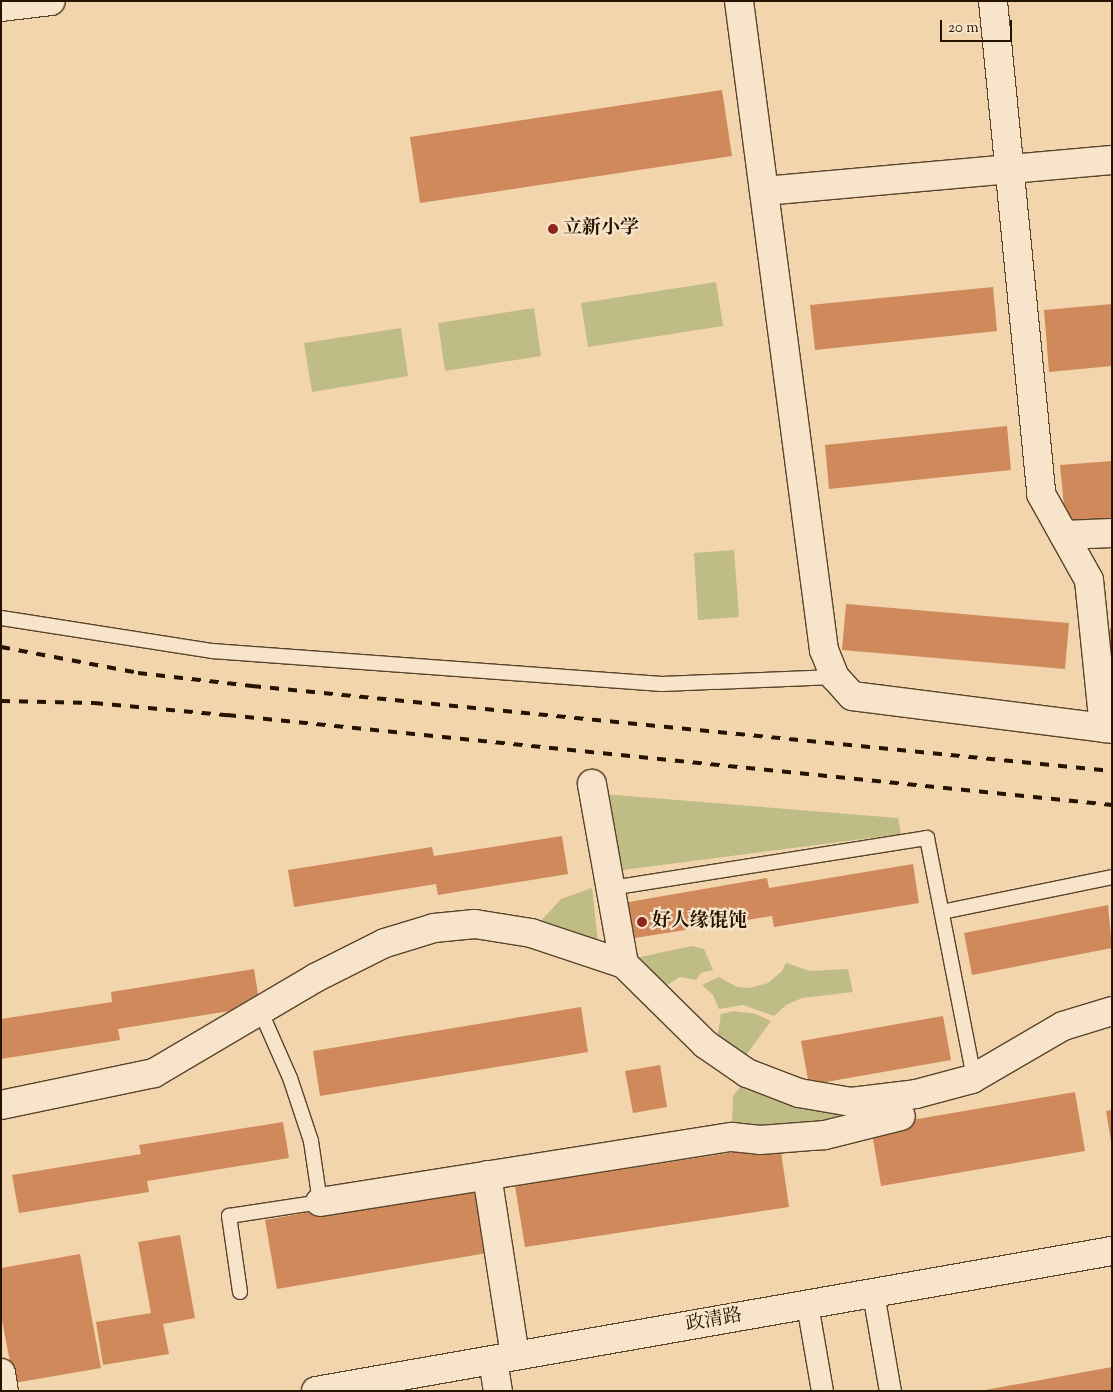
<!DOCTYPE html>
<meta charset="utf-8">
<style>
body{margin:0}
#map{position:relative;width:1113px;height:1392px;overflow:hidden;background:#f2d5ad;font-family:"Sorts Mill Goudy","Noto Serif SC",serif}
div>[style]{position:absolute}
.green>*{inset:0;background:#bfbc86}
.building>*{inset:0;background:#cf895b}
.roads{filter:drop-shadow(1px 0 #58442b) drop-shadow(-1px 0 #58442b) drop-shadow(0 1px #58442b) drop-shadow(0 -1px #58442b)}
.service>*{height:14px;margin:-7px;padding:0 7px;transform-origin:7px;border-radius:7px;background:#f7e4ca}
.pedestrian>*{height:21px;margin:-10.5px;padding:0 10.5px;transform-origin:10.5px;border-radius:10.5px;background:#f7e4ca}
.minor>*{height:28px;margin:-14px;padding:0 14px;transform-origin:14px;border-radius:14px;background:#f7e4ca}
.tertiary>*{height:28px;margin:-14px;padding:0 14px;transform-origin:14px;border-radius:14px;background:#f7e4ca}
.rail>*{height:4px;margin-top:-2px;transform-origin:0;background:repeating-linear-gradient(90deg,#251400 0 9px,transparent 0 18px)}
.dots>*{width:14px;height:14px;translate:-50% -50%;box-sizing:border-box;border:2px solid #f7e4ca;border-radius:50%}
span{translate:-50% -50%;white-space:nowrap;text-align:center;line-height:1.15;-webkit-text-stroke:4.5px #f7e4ca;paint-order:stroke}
.poi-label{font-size:19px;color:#251400;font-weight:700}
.left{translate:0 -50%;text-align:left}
.street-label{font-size:19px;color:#251400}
.frame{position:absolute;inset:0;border:2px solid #251400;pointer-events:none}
.scale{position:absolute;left:940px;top:20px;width:72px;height:22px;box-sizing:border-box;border:2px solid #251400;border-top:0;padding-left:6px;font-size:15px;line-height:18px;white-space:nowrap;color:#251400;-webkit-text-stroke:4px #f7e4ca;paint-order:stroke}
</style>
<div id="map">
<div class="green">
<div style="clip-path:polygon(716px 282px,723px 326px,588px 347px,581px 303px)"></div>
<div style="clip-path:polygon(534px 308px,541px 356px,445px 371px,438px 323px)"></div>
<div style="clip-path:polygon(401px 328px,408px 376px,312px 392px,304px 343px)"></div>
<div style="clip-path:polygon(734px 550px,739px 617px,698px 620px,694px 553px)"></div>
<div style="clip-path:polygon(603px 794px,898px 818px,901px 834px,615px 871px)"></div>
<div style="clip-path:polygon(592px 888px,599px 951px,481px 918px,505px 913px,528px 922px,542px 920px,561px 899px)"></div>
<div style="clip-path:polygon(692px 946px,704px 949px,713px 970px,701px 973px,696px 980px,680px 977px,658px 991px,631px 959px)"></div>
<div style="clip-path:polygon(786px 963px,810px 971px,848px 969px,853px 992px,802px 998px,786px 1005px,774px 1016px,743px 1005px,719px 1009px,713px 995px,702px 985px,719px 977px,737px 987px,750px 988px,768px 983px,782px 971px)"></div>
<div style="clip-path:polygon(734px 1011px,756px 1014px,771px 1021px,744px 1058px,711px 1043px,718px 1033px,721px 1014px)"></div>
<div style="clip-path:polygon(744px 1082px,868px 1118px,732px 1129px,733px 1096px)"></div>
</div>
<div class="building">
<div style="clip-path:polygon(722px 90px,732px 156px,420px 203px,410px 137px)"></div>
<div style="clip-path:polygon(993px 287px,997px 331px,815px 350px,810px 305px)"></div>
<div style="clip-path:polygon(1112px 304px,1112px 366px,1049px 372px,1044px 310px)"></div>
<div style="clip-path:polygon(1007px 426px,1011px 470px,829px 489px,825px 445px)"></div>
<div style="clip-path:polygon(1112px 461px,1112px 523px,1066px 527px,1060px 465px)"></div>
<div style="clip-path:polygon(846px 604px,1069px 623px,1065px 669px,842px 650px)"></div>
<div style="clip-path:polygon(1110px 628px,1112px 629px,1112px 668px,1106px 667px)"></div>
<div style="clip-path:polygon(562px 836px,568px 874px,438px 895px,436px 884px,294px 907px,288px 870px,432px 847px,434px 856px)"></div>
<div style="clip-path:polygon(913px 864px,919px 903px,774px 927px,772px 916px,629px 939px,623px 903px,767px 878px,769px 888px)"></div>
<div style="clip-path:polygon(1108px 905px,1112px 948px,972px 975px,964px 933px)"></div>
<div style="clip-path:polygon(254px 969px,260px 1006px,118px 1029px,120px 1040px,1px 1059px,1px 1019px,112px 1002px,111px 992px)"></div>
<div style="clip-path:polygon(581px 1007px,588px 1052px,320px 1096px,313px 1051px)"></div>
<div style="clip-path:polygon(943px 1016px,951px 1060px,809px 1085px,801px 1041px)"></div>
<div style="clip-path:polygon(660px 1065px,667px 1107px,633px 1113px,625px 1071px)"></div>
<div style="clip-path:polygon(1075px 1092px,1085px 1151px,881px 1186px,871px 1127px)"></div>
<div style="clip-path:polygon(1112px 1110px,1112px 1141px,1111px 1141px,1106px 1111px)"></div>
<div style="clip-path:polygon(283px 1122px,289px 1158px,147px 1181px,149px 1192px,19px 1213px,12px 1175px,141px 1154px,139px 1145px)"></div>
<div style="clip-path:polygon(780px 1145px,789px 1207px,525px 1247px,515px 1186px)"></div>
<div style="clip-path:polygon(475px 1183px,487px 1253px,277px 1289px,265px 1220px)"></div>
<div style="clip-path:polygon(180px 1235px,195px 1318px,163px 1324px,169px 1354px,103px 1365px,96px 1322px,151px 1313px,138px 1242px)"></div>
<div style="clip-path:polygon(80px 1254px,101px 1368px,14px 1383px,1px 1315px,1px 1268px)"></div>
<div style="clip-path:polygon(1112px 1367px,1112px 1391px,985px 1391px,985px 1390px)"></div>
</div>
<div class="roads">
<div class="service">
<div style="left:1px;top:618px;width:214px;rotate:8.9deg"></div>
<div style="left:212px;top:651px;width:451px;rotate:4.2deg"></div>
<div style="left:662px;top:684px;width:173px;rotate:-2.3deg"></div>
<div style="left:611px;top:888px;width:320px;rotate:-9deg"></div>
<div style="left:927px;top:838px;width:245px;rotate:78.9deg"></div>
<div style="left:942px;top:912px;width:174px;rotate:-11.6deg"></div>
<div style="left:240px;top:1292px;width:77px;rotate:-98.2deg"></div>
<div style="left:229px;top:1216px;width:92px;rotate:-8.7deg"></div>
<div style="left:320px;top:1202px;width:62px;rotate:-98.4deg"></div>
<div style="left:311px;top:1141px;width:66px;rotate:-108.4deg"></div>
<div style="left:290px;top:1078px;width:74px;rotate:-113.8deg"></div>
</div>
<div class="pedestrian">
<div style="left:873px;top:1293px;width:99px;rotate:80.2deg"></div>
<div style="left:807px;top:1304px;width:88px;rotate:80.2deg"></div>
</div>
<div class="minor">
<div style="left:739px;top:1px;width:655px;rotate:82.54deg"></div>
<div style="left:824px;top:650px;width:29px;rotate:68deg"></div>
<div style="left:835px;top:677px;width:25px;rotate:48deg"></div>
<div style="left:852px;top:696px;width:262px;rotate:7.2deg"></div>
<div style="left:993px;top:1px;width:495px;rotate:84.4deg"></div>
<div style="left:1041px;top:494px;width:98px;rotate:60.8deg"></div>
<div style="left:1089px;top:580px;width:149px;rotate:84.2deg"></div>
<div style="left:764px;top:191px;width:349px;rotate:-5.1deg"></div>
<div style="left:1064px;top:535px;width:48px;rotate:-2.4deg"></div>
<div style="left:624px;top:964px;width:114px;rotate:44.6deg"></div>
<div style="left:705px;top:1044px;width:51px;rotate:34.6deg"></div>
<div style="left:747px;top:1073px;width:56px;rotate:21deg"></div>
<div style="left:799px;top:1093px;width:53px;rotate:9.8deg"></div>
<div style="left:851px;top:1102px;width:65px;rotate:-7deg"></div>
<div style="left:916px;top:1094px;width:58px;rotate:-15deg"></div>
<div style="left:972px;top:1079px;width:105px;rotate:-30.2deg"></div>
<div style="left:1063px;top:1026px;width:51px;rotate:-17deg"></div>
<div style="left:1px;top:1105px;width:156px;rotate:-11.8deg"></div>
<div style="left:154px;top:1073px;width:187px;rotate:-30.5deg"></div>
<div style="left:315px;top:978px;width:78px;rotate:-26.6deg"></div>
<div style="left:385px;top:943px;width:51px;rotate:-17deg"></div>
<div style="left:434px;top:928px;width:41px;rotate:-5.6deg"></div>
<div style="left:475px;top:924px;width:57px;rotate:9.1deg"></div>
<div style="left:531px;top:933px;width:98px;rotate:18.4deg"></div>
<div style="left:624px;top:964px;width:183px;rotate:-100.1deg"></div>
<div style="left:487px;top:1175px;width:183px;rotate:81.2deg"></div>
<div style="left:320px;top:1202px;width:417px;rotate:-9deg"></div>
<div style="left:732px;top:1137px;width:28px;rotate:6deg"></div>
<div style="left:760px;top:1140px;width:65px;rotate:-4.4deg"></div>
<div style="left:825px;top:1135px;width:78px;rotate:-14deg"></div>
<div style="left:493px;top:1360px;width:31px;rotate:81deg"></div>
<div style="left:1px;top:1373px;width:18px;rotate:81deg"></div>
</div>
<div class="tertiary">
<div style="left:1px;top:7px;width:50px;rotate:-6.8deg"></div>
<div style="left:316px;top:1391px;width:808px;rotate:-9.98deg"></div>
</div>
</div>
<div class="rail">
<div style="left:1px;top:647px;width:139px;rotate:10.7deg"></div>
<div style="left:138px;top:673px;width:115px;rotate:6.5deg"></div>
<div style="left:252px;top:686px;width:864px;rotate:5.64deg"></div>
<div style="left:1px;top:701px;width:93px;rotate:1.2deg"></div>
<div style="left:94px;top:703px;width:134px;rotate:5.2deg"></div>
<div style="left:227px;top:715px;width:890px;rotate:5.81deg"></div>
</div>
<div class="dots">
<div style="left:553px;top:229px;background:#8f2418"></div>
<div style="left:642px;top:922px;background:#8f2418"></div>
</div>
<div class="poi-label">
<span class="left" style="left:563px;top:229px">立新小学</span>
<span class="left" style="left:652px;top:922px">好人缘馄饨</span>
</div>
<div class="street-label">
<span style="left:714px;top:1321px;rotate:-10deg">政清路</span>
</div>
<div class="frame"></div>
<div class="scale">20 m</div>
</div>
